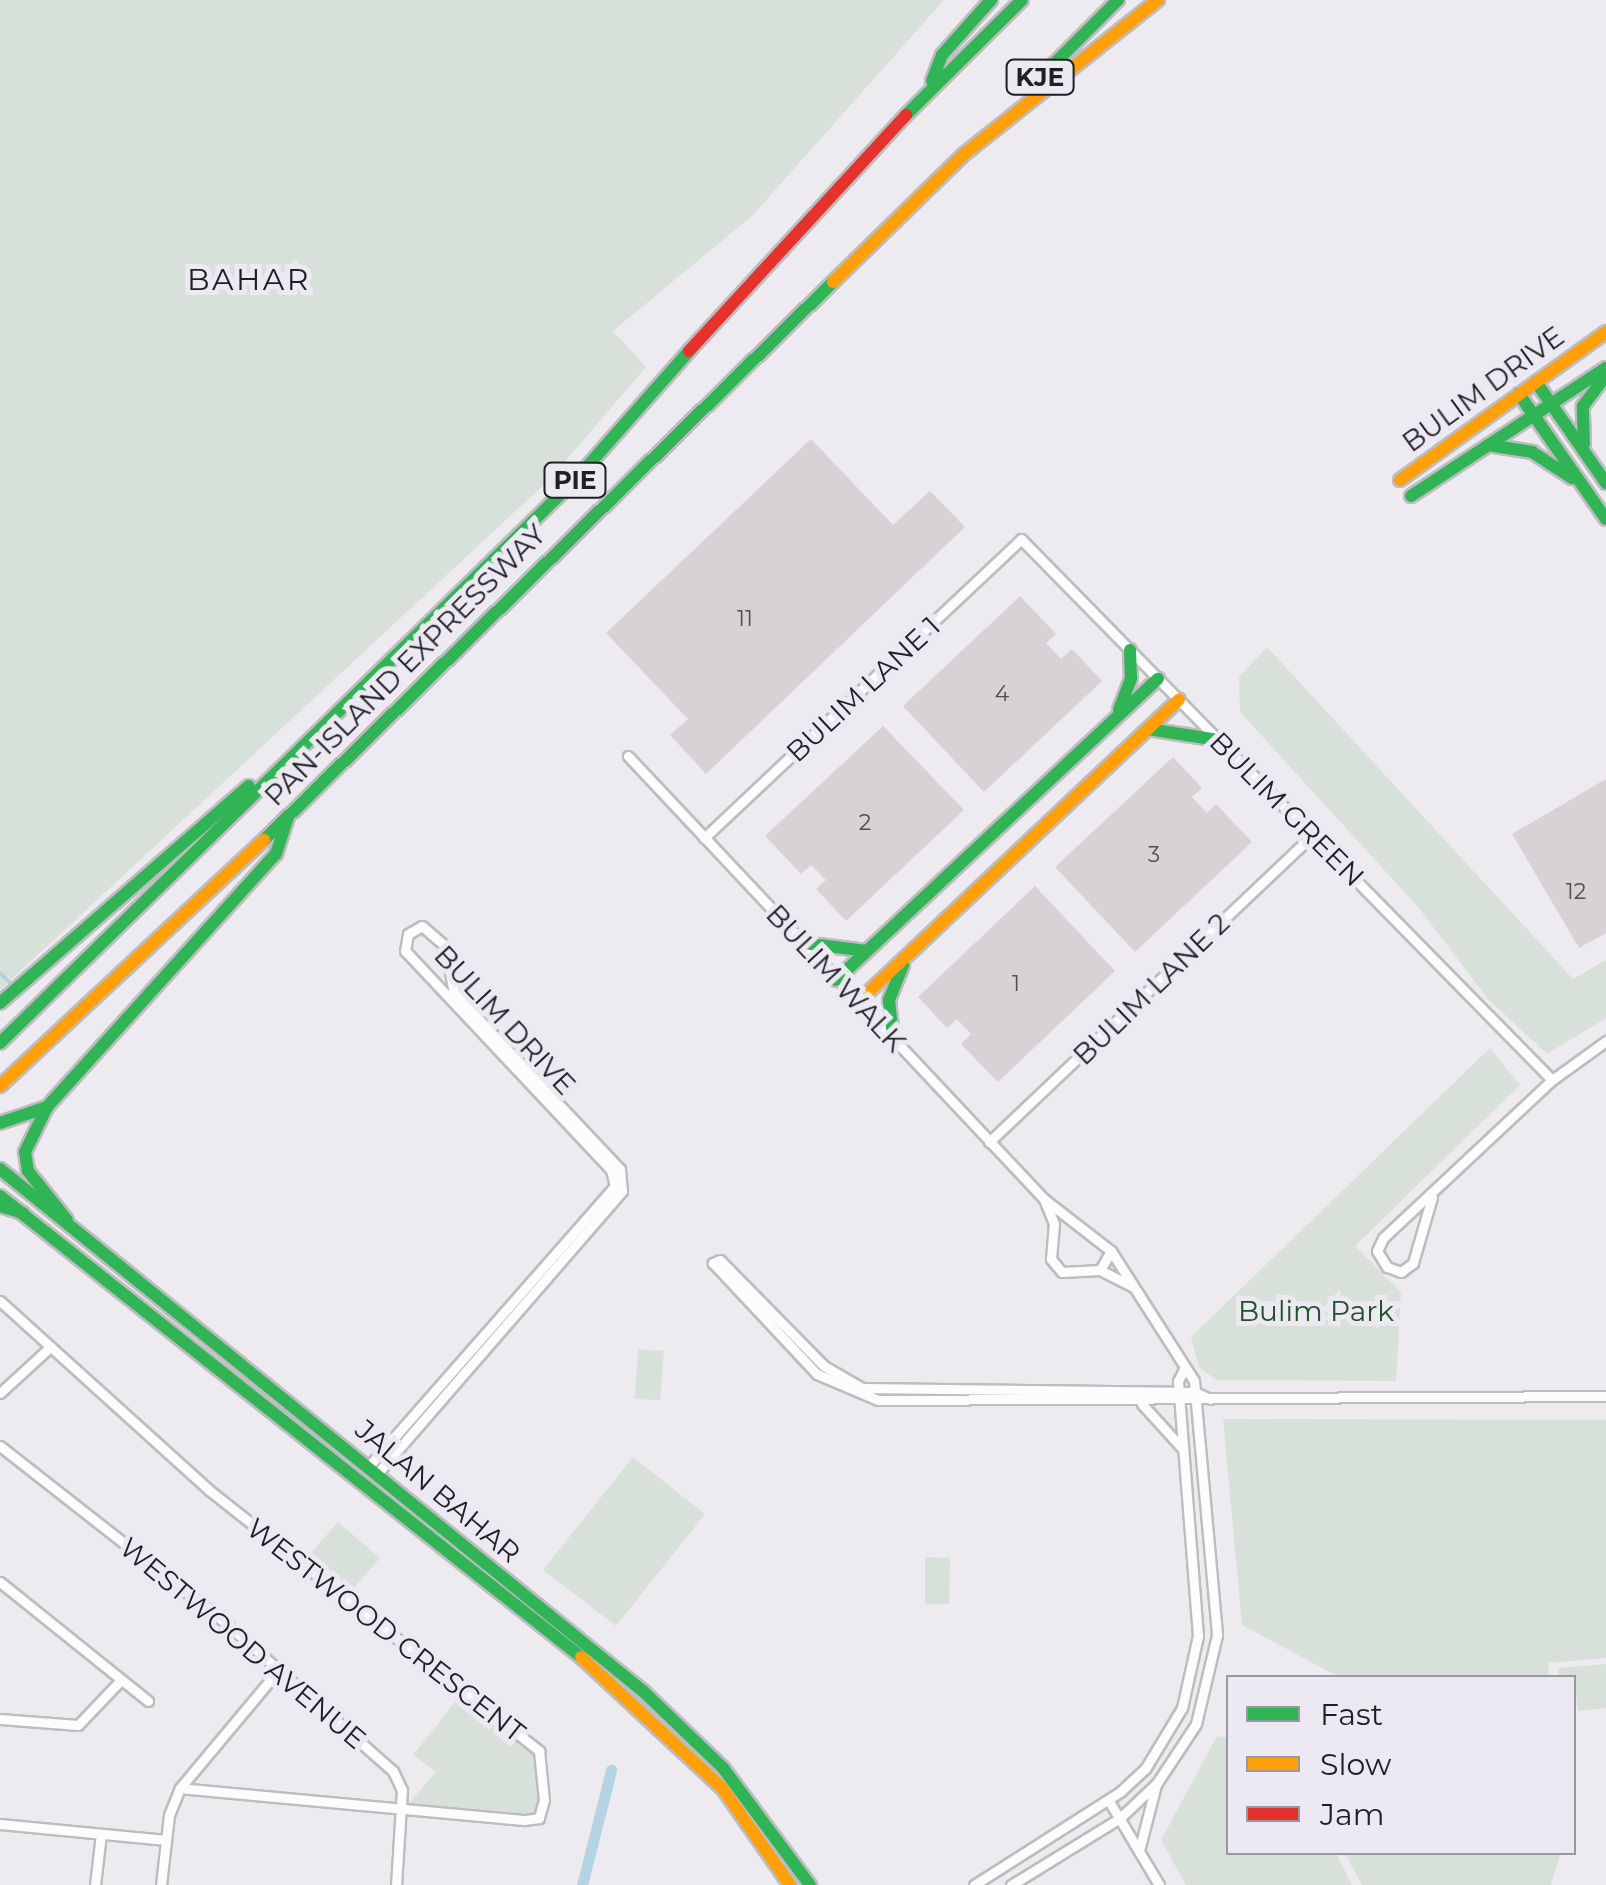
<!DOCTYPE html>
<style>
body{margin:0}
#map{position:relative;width:1606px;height:1885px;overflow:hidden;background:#edebf0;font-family:Montserrat,sans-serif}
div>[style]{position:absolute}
.green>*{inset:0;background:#d7e1da}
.stream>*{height:4px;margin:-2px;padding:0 2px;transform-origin:2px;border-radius:2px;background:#b5d4e1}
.canal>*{height:11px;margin:-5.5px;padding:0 5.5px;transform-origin:5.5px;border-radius:5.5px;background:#b5d4e1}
.building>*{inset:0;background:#d8d1d6}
.roads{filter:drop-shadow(2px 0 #bdbcbf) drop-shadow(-2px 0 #bdbcbf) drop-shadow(0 2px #bdbcbf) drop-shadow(0 -2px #bdbcbf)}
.street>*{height:9px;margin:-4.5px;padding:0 4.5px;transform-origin:4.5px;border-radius:4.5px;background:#fcfcfd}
.fast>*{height:12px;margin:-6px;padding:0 6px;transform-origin:6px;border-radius:6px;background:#30b455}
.slow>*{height:12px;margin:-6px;padding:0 6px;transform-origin:6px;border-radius:6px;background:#ff9f0a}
.jam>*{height:12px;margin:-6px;padding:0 6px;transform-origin:6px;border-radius:6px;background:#e5322d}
span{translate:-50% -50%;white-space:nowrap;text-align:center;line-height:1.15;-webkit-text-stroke:10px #ece9f2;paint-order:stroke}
.number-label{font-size:22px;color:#514e52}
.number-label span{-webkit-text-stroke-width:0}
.shield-label span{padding:2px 8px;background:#ece9f2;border:2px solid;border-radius:8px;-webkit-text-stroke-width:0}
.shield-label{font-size:25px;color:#201f22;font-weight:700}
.street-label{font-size:28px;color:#201f22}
.park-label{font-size:28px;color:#20522c}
.neighbourhood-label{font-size:30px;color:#201f22;letter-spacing:2.5px}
.legend{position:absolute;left:1226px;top:1675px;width:350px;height:180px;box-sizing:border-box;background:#ece9f2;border:2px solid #9a989f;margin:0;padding:12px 18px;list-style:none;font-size:30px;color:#201f22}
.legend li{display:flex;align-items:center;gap:20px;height:50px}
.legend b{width:50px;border:2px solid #9a989f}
</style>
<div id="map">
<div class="green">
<div style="clip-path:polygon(0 0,944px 0,752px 216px,613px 331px,646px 367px,549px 480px,0 990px)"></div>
<div style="clip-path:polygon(1267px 647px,1573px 979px,1606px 960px,1606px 1018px,1547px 1054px,1488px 999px,1418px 907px,1240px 712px,1239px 677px)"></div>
<div style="clip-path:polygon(1490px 1048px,1520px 1085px,1355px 1246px,1401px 1292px,1396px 1381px,1216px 1380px,1199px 1367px,1191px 1337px)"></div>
<div style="clip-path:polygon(638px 1349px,664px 1351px,660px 1400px,635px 1399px)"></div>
<div style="clip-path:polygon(1223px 1419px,1606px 1420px,1606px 1658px,1548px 1663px,1549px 1677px,1339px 1677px,1242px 1625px)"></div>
<div style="clip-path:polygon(633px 1457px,705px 1514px,616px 1626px,543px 1570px)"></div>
<div style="clip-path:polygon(338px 1522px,380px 1558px,352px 1590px,310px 1554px)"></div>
<div style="clip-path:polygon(925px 1557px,950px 1558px,949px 1604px,925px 1604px)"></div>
<div style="clip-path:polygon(1606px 1664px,1606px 1708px,1578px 1711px,1574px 1678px,1559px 1677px,1558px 1668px)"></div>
<div style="clip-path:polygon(463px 1692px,537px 1749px,539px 1818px,401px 1812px,436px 1772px,413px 1755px)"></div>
<div style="clip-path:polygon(1217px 1736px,1228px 1738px,1228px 1852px,1336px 1853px,1352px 1885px,1186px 1885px,1161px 1840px)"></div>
<div style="clip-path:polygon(1345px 1853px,1561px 1853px,1551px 1885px,1362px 1885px)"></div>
</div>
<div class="stream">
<div style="left:0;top:973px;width:14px;rotate:45deg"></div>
</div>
<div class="canal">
<div style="left:582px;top:1885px;width:119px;rotate:-75.8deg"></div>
</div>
<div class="building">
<div style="clip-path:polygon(811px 439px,893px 525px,930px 491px,965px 527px,706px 774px,670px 735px,688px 719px,606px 633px)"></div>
<div style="clip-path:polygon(1020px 596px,1056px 634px,1046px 643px,1061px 659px,1072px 649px,1102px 681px,984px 792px,903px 706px)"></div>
<div style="clip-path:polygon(883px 726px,964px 810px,846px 921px,816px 889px,826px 880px,811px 865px,801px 874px,765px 836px)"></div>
<div style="clip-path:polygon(1173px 757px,1202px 788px,1192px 797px,1207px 813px,1216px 804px,1252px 842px,1135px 952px,1055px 867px)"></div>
<div style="clip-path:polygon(1606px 779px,1606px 933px,1579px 948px,1512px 834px)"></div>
<div style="clip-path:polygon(1035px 886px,1115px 971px,998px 1082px,961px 1044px,971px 1034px,957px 1019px,947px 1028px,918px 997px)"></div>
</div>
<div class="roads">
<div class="street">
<div style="left:628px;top:756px;width:608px;rotate:46.8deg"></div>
<div style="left:1044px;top:1199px;width:85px;rotate:37.8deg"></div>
<div style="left:1111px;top:1251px;width:154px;rotate:57.4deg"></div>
<div style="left:1194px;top:1381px;width:255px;rotate:84.8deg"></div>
<div style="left:1217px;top:1635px;width:91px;rotate:103.3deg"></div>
<div style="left:1196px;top:1724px;width:71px;rotate:123.5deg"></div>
<div style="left:1157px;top:1783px;width:51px;rotate:136.6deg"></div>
<div style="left:1120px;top:1818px;width:128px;rotate:148.4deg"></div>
<div style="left:704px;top:838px;width:436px;rotate:-43.3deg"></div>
<div style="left:1021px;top:539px;width:758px;rotate:45.53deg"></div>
<div style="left:989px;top:1142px;width:445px;rotate:-43.5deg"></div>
<div style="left:1432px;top:1197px;width:69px;rotate:106.1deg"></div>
<div style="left:1413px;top:1263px;width:15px;rotate:143deg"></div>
<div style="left:1401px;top:1272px;width:15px;rotate:-160deg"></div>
<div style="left:1387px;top:1267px;width:19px;rotate:-122deg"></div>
<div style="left:1377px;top:1251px;width:14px;rotate:-65deg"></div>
<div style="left:1383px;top:1238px;width:231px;rotate:-43.1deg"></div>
<div style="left:1552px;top:1080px;width:67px;rotate:-35.8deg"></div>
<div style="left:1044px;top:1199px;width:27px;rotate:68deg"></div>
<div style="left:1054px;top:1224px;width:35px;rotate:95deg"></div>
<div style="left:1051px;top:1259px;width:17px;rotate:50deg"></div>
<div style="left:1062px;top:1272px;width:38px;rotate:-3deg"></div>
<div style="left:1100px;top:1270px;width:22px;rotate:-60deg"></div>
<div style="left:1100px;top:1270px;width:37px;rotate:27deg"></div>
<div style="left:0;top:1301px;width:282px;rotate:42.1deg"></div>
<div style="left:209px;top:1490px;width:421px;rotate:38.3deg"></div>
<div style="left:539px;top:1751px;width:49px;rotate:84.2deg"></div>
<div style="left:544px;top:1800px;width:19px;rotate:106deg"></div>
<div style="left:539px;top:1818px;width:15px;rotate:172deg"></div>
<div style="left:524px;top:1820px;width:345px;rotate:-174.7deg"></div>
<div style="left:0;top:1393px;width:64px;rotate:-42.5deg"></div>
<div style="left:1210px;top:1399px;width:17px;rotate:-155deg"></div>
<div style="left:1195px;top:1392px;width:333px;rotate:-179.3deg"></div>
<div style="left:862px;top:1388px;width:44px;rotate:-149.9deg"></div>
<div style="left:824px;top:1366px;width:148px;rotate:-134.5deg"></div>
<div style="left:720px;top:1260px;width:8px;rotate:157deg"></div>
<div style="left:713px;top:1263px;width:152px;rotate:46.9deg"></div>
<div style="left:817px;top:1374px;width:66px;rotate:23.1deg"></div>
<div style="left:878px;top:1400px;width:728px;rotate:-0.31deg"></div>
<div style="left:1142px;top:1404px;width:58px;rotate:47.8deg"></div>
<div style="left:0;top:1446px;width:281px;rotate:38.1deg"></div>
<div style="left:221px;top:1619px;width:230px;rotate:41.5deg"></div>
<div style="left:393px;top:1771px;width:21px;rotate:65deg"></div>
<div style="left:402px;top:1790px;width:95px;rotate:93.6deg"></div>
<div style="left:369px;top:1466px;width:373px;rotate:-48.7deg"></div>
<div style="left:615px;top:1186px;width:16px;rotate:-104deg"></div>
<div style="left:611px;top:1170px;width:301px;rotate:-133.2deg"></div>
<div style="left:405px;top:951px;width:17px;rotate:-80deg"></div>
<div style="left:408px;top:934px;width:16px;rotate:-30deg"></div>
<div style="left:422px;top:926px;width:30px;rotate:41deg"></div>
<div style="left:445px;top:946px;width:48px;rotate:79.2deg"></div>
<div style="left:454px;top:993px;width:242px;rotate:46.7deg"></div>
<div style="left:620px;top:1169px;width:22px;rotate:85deg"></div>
<div style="left:622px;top:1191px;width:373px;rotate:130.9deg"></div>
<div style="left:0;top:1582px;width:190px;rotate:38.8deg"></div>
<div style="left:0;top:1719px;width:78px;rotate:4.4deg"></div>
<div style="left:78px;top:1725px;width:62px;rotate:-46.3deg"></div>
<div style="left:1109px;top:1801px;width:98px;rotate:59.2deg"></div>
<div style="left:0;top:1824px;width:167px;rotate:5.5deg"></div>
<div style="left:1139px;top:1851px;width:68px;rotate:-75.6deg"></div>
<div style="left:95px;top:1885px;width:51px;rotate:-83.3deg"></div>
<div style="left:161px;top:1885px;width:70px;rotate:-83.5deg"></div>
<div style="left:169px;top:1815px;width:29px;rotate:-68deg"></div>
<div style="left:180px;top:1788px;width:150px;rotate:-50.1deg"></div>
<div style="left:974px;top:1885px;width:173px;rotate:-32.5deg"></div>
<div style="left:1120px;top:1792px;width:34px;rotate:-43deg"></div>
<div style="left:1145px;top:1769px;width:71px;rotate:-58.8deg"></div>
<div style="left:1182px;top:1708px;width:74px;rotate:-77.5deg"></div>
<div style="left:1198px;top:1636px;width:256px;rotate:-94.5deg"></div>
<div style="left:1178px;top:1381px;width:13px;rotate:-63deg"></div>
</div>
<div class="fast">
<div style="left:932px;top:81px;width:28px;rotate:-69deg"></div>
<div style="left:942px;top:55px;width:74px;rotate:-48.3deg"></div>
<div style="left:1034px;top:84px;width:119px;rotate:-45deg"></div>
<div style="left:906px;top:115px;width:163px;rotate:-44.8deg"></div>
<div style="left:1536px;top:382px;width:123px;rotate:55.3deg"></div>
<div style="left:1519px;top:394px;width:152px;rotate:55.2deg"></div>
<div style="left:1584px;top:444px;width:38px;rotate:-92deg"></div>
<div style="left:1583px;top:406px;width:38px;rotate:-53deg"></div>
<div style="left:1488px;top:445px;width:45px;rotate:9deg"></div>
<div style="left:1532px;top:452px;width:48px;rotate:33deg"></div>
<div style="left:1411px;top:496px;width:233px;rotate:-33.3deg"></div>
<div style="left:1119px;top:710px;width:34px;rotate:-69deg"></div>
<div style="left:1131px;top:678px;width:28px;rotate:-92deg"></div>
<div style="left:1148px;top:729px;width:71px;rotate:8.9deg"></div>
<div style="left:264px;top:840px;width:797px;rotate:-44.44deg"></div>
<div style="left:803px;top:943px;width:64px;rotate:7.1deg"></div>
<div style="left:836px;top:980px;width:441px;rotate:-43.1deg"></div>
<div style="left:0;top:1003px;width:330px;rotate:-41.1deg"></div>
<div style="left:893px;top:1038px;width:38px;rotate:-96deg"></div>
<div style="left:889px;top:1000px;width:38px;rotate:-68deg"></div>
<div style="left:0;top:1043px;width:809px;rotate:-44.4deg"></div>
<div style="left:578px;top:477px;width:168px;rotate:-48.6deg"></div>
<div style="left:0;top:1123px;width:50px;rotate:-18.8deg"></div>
<div style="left:0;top:1169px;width:830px;rotate:39.08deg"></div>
<div style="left:644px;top:1692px;width:110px;rotate:43.9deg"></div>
<div style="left:723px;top:1768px;width:146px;rotate:53.4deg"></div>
<div style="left:0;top:1196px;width:742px;rotate:38.43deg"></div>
<div style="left:0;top:1206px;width:24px;rotate:17deg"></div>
<div style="left:67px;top:1220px;width:63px;rotate:-128.5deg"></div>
<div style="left:28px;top:1171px;width:19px;rotate:-99deg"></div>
<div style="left:25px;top:1152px;width:50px;rotate:-63.9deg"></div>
<div style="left:47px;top:1107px;width:341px;rotate:-47.9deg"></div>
<div style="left:276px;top:854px;width:39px;rotate:-72deg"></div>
</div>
<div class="slow">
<div style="left:833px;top:282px;width:182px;rotate:-44.3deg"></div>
<div style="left:963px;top:155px;width:249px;rotate:-38.5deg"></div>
<div style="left:1400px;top:480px;width:254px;rotate:-35.7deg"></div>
<div style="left:858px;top:1002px;width:441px;rotate:-43.3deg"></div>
<div style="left:0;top:1086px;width:361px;rotate:-43deg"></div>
<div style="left:581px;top:1657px;width:194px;rotate:42.9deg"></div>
<div style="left:723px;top:1789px;width:117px;rotate:55.1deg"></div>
</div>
<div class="jam">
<div style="left:689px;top:351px;width:321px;rotate:-47.4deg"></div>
</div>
</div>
<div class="number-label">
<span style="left:745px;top:619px">11</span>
<span style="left:1002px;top:694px">4</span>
<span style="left:865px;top:823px">2</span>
<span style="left:1154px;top:855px">3</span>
<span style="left:1576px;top:892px">12</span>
<span style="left:1016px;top:984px">1</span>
</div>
<div class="shield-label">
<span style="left:1040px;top:77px">KJE</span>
<span style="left:575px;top:480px">PIE</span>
</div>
<div class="street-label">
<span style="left:1483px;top:389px;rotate:-36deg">BULIM DRIVE</span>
<span style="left:405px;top:665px;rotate:-45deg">PAN-ISLAND EXPRESSWAY</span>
<span style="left:863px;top:689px;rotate:-43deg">BULIM LANE 1</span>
<span style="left:1287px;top:809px;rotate:45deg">BULIM GREEN</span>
<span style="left:836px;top:978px;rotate:47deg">BULIM WALK</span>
<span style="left:1151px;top:989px;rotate:-44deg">BULIM LANE 2</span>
<span style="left:505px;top:1020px;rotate:47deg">BULIM DRIVE</span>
<span style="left:438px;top:1491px;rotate:40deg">JALAN BAHAR</span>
<span style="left:386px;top:1630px;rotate:38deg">WESTWOOD CRESCENT</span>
<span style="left:243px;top:1643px;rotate:40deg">WESTWOOD AVENUE</span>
</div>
<div class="park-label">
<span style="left:1316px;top:1311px">Bulim Park</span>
</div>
<div class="neighbourhood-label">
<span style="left:249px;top:280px">BAHAR</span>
</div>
<ul class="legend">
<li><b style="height:12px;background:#30b455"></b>Fast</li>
<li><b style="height:12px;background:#ff9f0a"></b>Slow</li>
<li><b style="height:12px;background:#e5322d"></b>Jam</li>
</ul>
</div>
